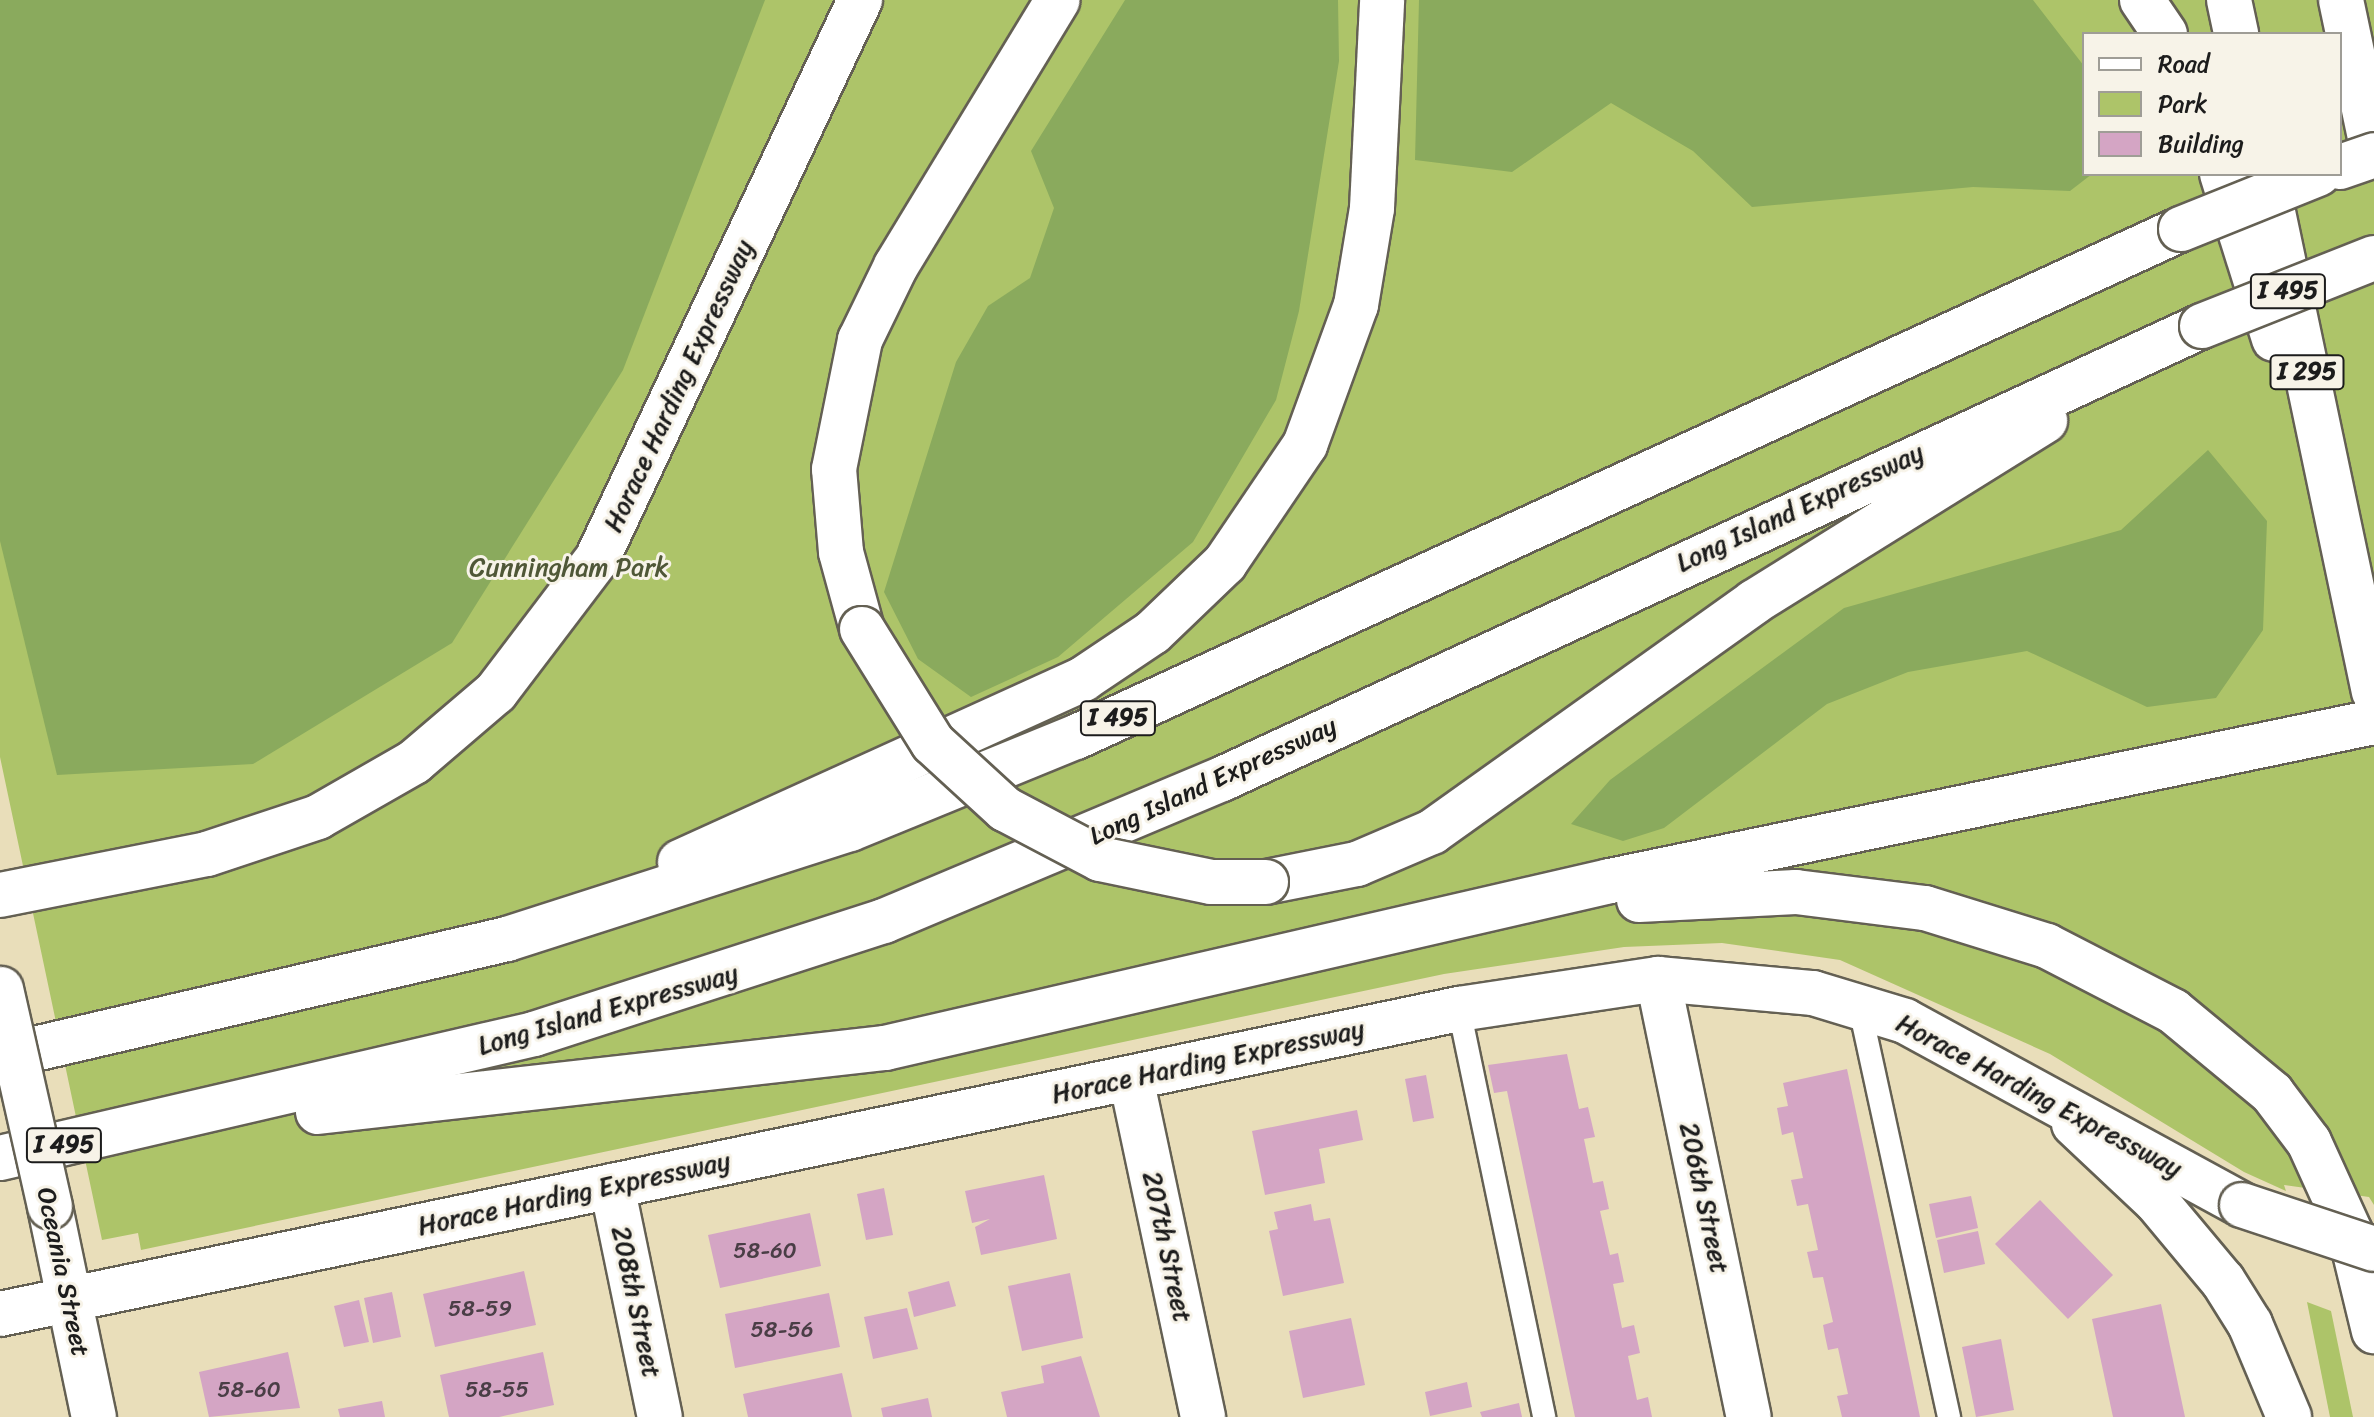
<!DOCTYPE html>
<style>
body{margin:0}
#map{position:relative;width:2374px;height:1417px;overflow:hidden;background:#e9deba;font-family:Sriracha,sans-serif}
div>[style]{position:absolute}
.green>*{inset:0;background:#adc469}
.forest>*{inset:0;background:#8aaa5d}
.building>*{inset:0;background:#d4a5c4}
.roads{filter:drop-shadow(2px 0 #646053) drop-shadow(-2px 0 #646053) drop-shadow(0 2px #646053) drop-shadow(0 -2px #646053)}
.lane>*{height:22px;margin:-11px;padding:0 11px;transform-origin:11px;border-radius:11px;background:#fff}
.street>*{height:44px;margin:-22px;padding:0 22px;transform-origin:22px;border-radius:22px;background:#fff}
.secondary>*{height:44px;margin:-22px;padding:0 22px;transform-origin:22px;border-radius:22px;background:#fff}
.primary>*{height:44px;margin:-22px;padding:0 22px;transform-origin:22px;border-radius:22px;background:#fff}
.highway>*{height:44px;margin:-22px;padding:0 22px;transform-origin:22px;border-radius:22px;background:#fff}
.bridges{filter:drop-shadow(2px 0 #646053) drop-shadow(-2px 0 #646053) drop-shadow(0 2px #646053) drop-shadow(0 -2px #646053)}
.street-bridge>*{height:44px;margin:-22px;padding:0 22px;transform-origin:22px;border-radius:22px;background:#fff}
.primary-bridge>*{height:44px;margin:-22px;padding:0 22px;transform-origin:22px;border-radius:22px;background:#fff}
.highway-bridge>*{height:44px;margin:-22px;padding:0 22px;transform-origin:22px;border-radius:22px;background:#fff}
span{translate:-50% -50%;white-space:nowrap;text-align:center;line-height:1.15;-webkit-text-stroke:6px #f7f3e8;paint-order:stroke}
.number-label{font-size:22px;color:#4a3e46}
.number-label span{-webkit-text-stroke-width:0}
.shield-label span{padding:2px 6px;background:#f7f3e8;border:2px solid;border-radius:6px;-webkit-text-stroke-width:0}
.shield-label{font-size:24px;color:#1c1c1c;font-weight:700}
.street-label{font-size:26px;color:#1c1c1c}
.park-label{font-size:26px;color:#4f5737}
.legend{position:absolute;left:2082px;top:32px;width:260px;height:144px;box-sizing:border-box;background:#f7f3e8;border:2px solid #9f9d96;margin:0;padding:10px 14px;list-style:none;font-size:24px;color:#1c1c1c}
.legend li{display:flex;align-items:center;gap:16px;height:40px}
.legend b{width:40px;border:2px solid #9f9d96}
</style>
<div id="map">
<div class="green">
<div style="clip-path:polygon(evenodd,0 0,2374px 0,2374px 1205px,2369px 1197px,2284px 1185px,2286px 1191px,2244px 1172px,2050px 1054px,1840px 960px,1722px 943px,1624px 947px,1444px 974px,141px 1250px,138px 1233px,102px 1240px,0 757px,0 0,2084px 34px,2340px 34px,2340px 174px,2084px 174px,2084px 34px)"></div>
<div style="clip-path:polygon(2307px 1302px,2331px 1311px,2353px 1417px,2330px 1417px)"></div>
</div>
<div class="forest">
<div style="clip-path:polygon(0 0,765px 0,623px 370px,452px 643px,253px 764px,57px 775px,0 541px)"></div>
<div style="clip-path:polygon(1125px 0,1338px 0,1339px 61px,1299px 311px,1276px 400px,1193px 542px,1058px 657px,971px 697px,918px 659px,884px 592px,956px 362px,988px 306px,1030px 278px,1054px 208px,1031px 151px)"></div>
<div style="clip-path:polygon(1419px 0,2033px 0,2084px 66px,2084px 174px,2092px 174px,2070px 191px,1973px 187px,1752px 207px,1693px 151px,1611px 103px,1512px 172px,1415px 160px)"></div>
<div style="clip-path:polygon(2208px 450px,2267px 521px,2263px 630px,2216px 698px,2147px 707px,2027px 651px,1908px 672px,1827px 704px,1664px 828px,1623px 841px,1571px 824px,1610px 780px,1844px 608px,2121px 530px)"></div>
</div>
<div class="building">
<div style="clip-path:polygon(1567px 1054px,1579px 1109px,1588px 1107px,1595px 1137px,1584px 1139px,1593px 1183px,1603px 1181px,1609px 1209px,1600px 1211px,1610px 1255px,1618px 1253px,1624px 1282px,1613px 1284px,1622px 1328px,1634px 1325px,1640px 1353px,1628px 1356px,1637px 1400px,1648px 1397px,1652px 1417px,1575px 1417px,1507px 1091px,1494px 1093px,1488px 1065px)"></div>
<div style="clip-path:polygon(1847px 1069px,1893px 1286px,1920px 1417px,1842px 1417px,1837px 1396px,1848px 1394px,1838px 1348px,1828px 1350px,1825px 1336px,1823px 1325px,1833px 1322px,1823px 1277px,1813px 1278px,1807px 1252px,1818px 1250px,1808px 1204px,1797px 1206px,1791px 1180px,1803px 1178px,1793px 1132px,1782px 1135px,1777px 1108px,1788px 1106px,1783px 1083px)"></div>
<div style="clip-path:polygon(1426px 1075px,1434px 1118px,1413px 1122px,1405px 1079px)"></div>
<div style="clip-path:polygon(1357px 1110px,1363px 1140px,1319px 1149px,1325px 1183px,1265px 1195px,1252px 1131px)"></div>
<div style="clip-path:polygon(1044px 1175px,1057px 1239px,981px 1255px,975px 1227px,990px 1219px,972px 1223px,965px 1191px)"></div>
<div style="clip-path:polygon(884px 1188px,893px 1235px,866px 1240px,857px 1194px)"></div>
<div style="clip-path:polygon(1971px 1196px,1978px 1228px,1936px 1238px,1929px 1204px)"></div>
<div style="clip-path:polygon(2040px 1200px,2113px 1275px,2068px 1319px,1995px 1244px)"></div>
<div style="clip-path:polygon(1311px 1204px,1314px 1221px,1330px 1218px,1344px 1283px,1283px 1296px,1269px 1231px,1278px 1229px,1274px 1212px)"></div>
<div style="clip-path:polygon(810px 1213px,821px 1266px,720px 1288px,708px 1235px)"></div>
<div style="clip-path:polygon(1978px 1231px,1985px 1264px,1944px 1273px,1937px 1240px)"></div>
<div style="clip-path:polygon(524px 1271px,536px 1325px,435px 1347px,423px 1294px)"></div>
<div style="clip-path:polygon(1070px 1273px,1083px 1338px,1022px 1351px,1008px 1286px)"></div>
<div style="clip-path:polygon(949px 1281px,956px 1306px,914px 1317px,908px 1292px)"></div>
<div style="clip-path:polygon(392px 1292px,401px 1337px,373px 1343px,364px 1298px)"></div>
<div style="clip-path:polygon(829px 1293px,840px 1347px,735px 1368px,725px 1314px)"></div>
<div style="clip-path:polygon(359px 1300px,369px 1342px,344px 1347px,334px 1306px)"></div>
<div style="clip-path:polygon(2161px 1304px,2185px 1417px,2113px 1417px,2092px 1319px)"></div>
<div style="clip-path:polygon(907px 1308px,918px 1349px,873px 1359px,864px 1317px)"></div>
<div style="clip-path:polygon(1351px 1318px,1365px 1385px,1303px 1398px,1289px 1331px)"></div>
<div style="clip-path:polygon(2001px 1339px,2014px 1410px,1976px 1417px,1962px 1347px)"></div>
<div style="clip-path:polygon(288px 1352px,300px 1408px,209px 1417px,199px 1372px)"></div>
<div style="clip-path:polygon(543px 1352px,554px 1405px,499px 1417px,449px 1417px,440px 1375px)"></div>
<div style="clip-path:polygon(1081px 1356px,1100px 1417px,1007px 1417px,1001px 1392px,1044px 1383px,1041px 1366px)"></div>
<div style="clip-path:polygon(842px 1373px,852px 1417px,748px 1417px,743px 1394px)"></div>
<div style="clip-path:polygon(1467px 1382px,1472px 1407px,1430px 1416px,1425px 1392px)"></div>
<div style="clip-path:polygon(928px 1398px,932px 1417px,883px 1417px,881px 1408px)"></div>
<div style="clip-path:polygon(382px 1401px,385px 1417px,340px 1417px,338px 1409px)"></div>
<div style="clip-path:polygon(1519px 1403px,1522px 1417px,1482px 1417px,1480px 1412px)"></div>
</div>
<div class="roads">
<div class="lane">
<div style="left:1859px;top:1004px;width:423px;rotate:77.7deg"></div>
<div style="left:1459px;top:1009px;width:417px;rotate:78.2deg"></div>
</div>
<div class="street">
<div style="left:1658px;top:979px;width:447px;rotate:78.3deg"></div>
<div style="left:1131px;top:1078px;width:347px;rotate:78deg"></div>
<div style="left:612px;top:1186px;width:236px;rotate:78.3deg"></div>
<div style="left:50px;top:1207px;width:215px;rotate:78.2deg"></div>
</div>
<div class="secondary">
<div style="left:2074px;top:1124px;width:112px;rotate:43.2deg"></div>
<div style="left:2156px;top:1201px;width:104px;rotate:50.1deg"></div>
<div style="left:2223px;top:1281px;width:51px;rotate:57.9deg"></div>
<div style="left:2250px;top:1324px;width:101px;rotate:67.2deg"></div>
</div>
<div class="primary">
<div style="left:0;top:895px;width:211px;rotate:-11.2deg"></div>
<div style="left:207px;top:854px;width:117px;rotate:-18.4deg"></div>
<div style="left:318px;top:817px;width:111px;rotate:-29.8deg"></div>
<div style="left:414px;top:762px;width:108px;rotate:-40.5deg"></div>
<div style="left:496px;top:692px;width:167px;rotate:-52.8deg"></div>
<div style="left:597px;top:559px;width:618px;rotate:-64.8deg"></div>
<div style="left:0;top:1314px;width:1491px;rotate:-11.81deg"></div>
<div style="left:1459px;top:1009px;width:201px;rotate:-8.6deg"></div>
<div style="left:1658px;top:979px;width:156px;rotate:5.2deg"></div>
<div style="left:1813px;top:993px;width:96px;rotate:16.9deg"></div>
<div style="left:1905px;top:1021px;width:384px;rotate:28.6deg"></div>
</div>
<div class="highway">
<div style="left:2142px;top:0;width:41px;rotate:55.9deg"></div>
<div style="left:2229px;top:0;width:35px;rotate:78deg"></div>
<div style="left:2341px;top:0;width:159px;rotate:78.1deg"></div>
<div style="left:2222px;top:174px;width:173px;rotate:72.5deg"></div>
<div style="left:2265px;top:174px;width:529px;rotate:78.12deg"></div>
<div style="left:862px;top:629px;width:80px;rotate:-105.3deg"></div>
<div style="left:841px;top:552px;width:83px;rotate:-94.8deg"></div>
<div style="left:834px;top:469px;width:132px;rotate:-78.6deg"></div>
<div style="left:860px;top:340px;width:82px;rotate:-64.1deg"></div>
<div style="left:896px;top:266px;width:311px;rotate:-58.7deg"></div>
<div style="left:680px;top:862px;width:443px;rotate:-24.4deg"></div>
<div style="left:1083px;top:679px;width:84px;rotate:-33.9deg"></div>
<div style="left:1153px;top:632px;width:100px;rotate:-43.8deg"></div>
<div style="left:1225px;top:563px;width:143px;rotate:-55.9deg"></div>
<div style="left:1305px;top:445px;width:149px;rotate:-70deg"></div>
<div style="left:1356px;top:305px;width:98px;rotate:-80.6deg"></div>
<div style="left:1372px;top:208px;width:208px;rotate:-87.2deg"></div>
<div style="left:1266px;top:882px;width:93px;rotate:-11.2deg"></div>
<div style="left:1357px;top:864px;width:82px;rotate:-23.1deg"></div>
<div style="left:1432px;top:832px;width:396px;rotate:-35.5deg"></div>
<div style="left:1754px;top:602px;width:343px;rotate:-31.9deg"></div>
<div style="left:1639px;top:900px;width:157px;rotate:-2.9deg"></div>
<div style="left:1796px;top:892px;width:130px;rotate:7.1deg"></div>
<div style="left:1925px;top:908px;width:128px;rotate:17.3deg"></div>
<div style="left:2047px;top:946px;width:142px;rotate:27.3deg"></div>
<div style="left:2173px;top:1011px;width:129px;rotate:39.6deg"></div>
<div style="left:2272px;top:1093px;width:61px;rotate:52.9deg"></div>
<div style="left:2309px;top:1142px;width:99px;rotate:65.5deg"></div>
<div style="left:2350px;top:1232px;width:102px;rotate:76.4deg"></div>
<div style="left:0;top:1057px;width:521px;rotate:-13.1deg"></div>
<div style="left:507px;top:939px;width:360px;rotate:-17.8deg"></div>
<div style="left:850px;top:829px;width:244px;rotate:-22.2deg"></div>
<div style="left:1076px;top:737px;width:1216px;rotate:-24.69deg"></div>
<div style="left:318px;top:1112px;width:571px;rotate:-6.44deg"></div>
<div style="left:885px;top:1048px;width:744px;rotate:-12.97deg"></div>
<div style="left:1610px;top:881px;width:780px;rotate:-11.76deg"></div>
<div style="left:0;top:1158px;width:548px;rotate:-13.07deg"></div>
<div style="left:534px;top:1034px;width:368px;rotate:-17.9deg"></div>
<div style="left:884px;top:921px;width:367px;rotate:-22.8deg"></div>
<div style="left:1222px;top:779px;width:1080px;rotate:-24.81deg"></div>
</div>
</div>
<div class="bridges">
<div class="street-bridge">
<div style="left:1px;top:989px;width:223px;rotate:77.3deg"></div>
</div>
<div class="primary-bridge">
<div style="left:2242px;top:1205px;width:139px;rotate:18.4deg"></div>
</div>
<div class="highway-bridge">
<div style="left:2340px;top:167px;width:36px;rotate:-19deg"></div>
<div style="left:2181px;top:229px;width:148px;rotate:-21.9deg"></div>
<div style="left:2202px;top:326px;width:185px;rotate:-21.6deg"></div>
<div style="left:862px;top:629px;width:134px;rotate:58.1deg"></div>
<div style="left:933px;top:743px;width:98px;rotate:42.5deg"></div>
<div style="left:1005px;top:809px;width:107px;rotate:27.8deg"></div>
<div style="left:1100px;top:859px;width:113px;rotate:11.7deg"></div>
<div style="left:1211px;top:882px;width:55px"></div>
</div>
</div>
<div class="number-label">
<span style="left:765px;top:1251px">58-60</span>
<span style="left:480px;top:1309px">58-59</span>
<span style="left:782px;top:1330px">58-56</span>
<span style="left:249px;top:1390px">58-60</span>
<span style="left:497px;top:1390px">58-55</span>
</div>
<div class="shield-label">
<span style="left:2288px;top:291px">I 495</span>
<span style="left:2307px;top:372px">I 295</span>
<span style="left:1118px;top:718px">I 495</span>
<span style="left:64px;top:1145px">I 495</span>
</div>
<div class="street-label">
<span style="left:679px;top:386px;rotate:-65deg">Horace Harding Expressway</span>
<span style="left:1800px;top:508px;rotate:-25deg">Long Island Expressway</span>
<span style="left:1213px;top:781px;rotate:-25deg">Long Island Expressway</span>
<span style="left:608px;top:1010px;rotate:-16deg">Long Island Expressway</span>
<span style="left:1208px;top:1062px;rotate:-12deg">Horace Harding Expressway</span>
<span style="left:2039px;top:1096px;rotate:28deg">Horace Harding Expressway</span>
<span style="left:574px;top:1194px;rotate:-12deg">Horace Harding Expressway</span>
<span style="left:1704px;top:1198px;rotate:78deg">206th Street</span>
<span style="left:1167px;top:1247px;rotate:78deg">207th Street</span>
<span style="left:63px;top:1272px;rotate:78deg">Oceania Street</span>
<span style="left:636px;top:1302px;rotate:78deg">208th Street</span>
</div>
<div class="park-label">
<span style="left:569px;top:568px">Cunningham Park</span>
</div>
<ul class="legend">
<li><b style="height:10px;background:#fff"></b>Road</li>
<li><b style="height:22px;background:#adc469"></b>Park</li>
<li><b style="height:22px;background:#d4a5c4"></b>Building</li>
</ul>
</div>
